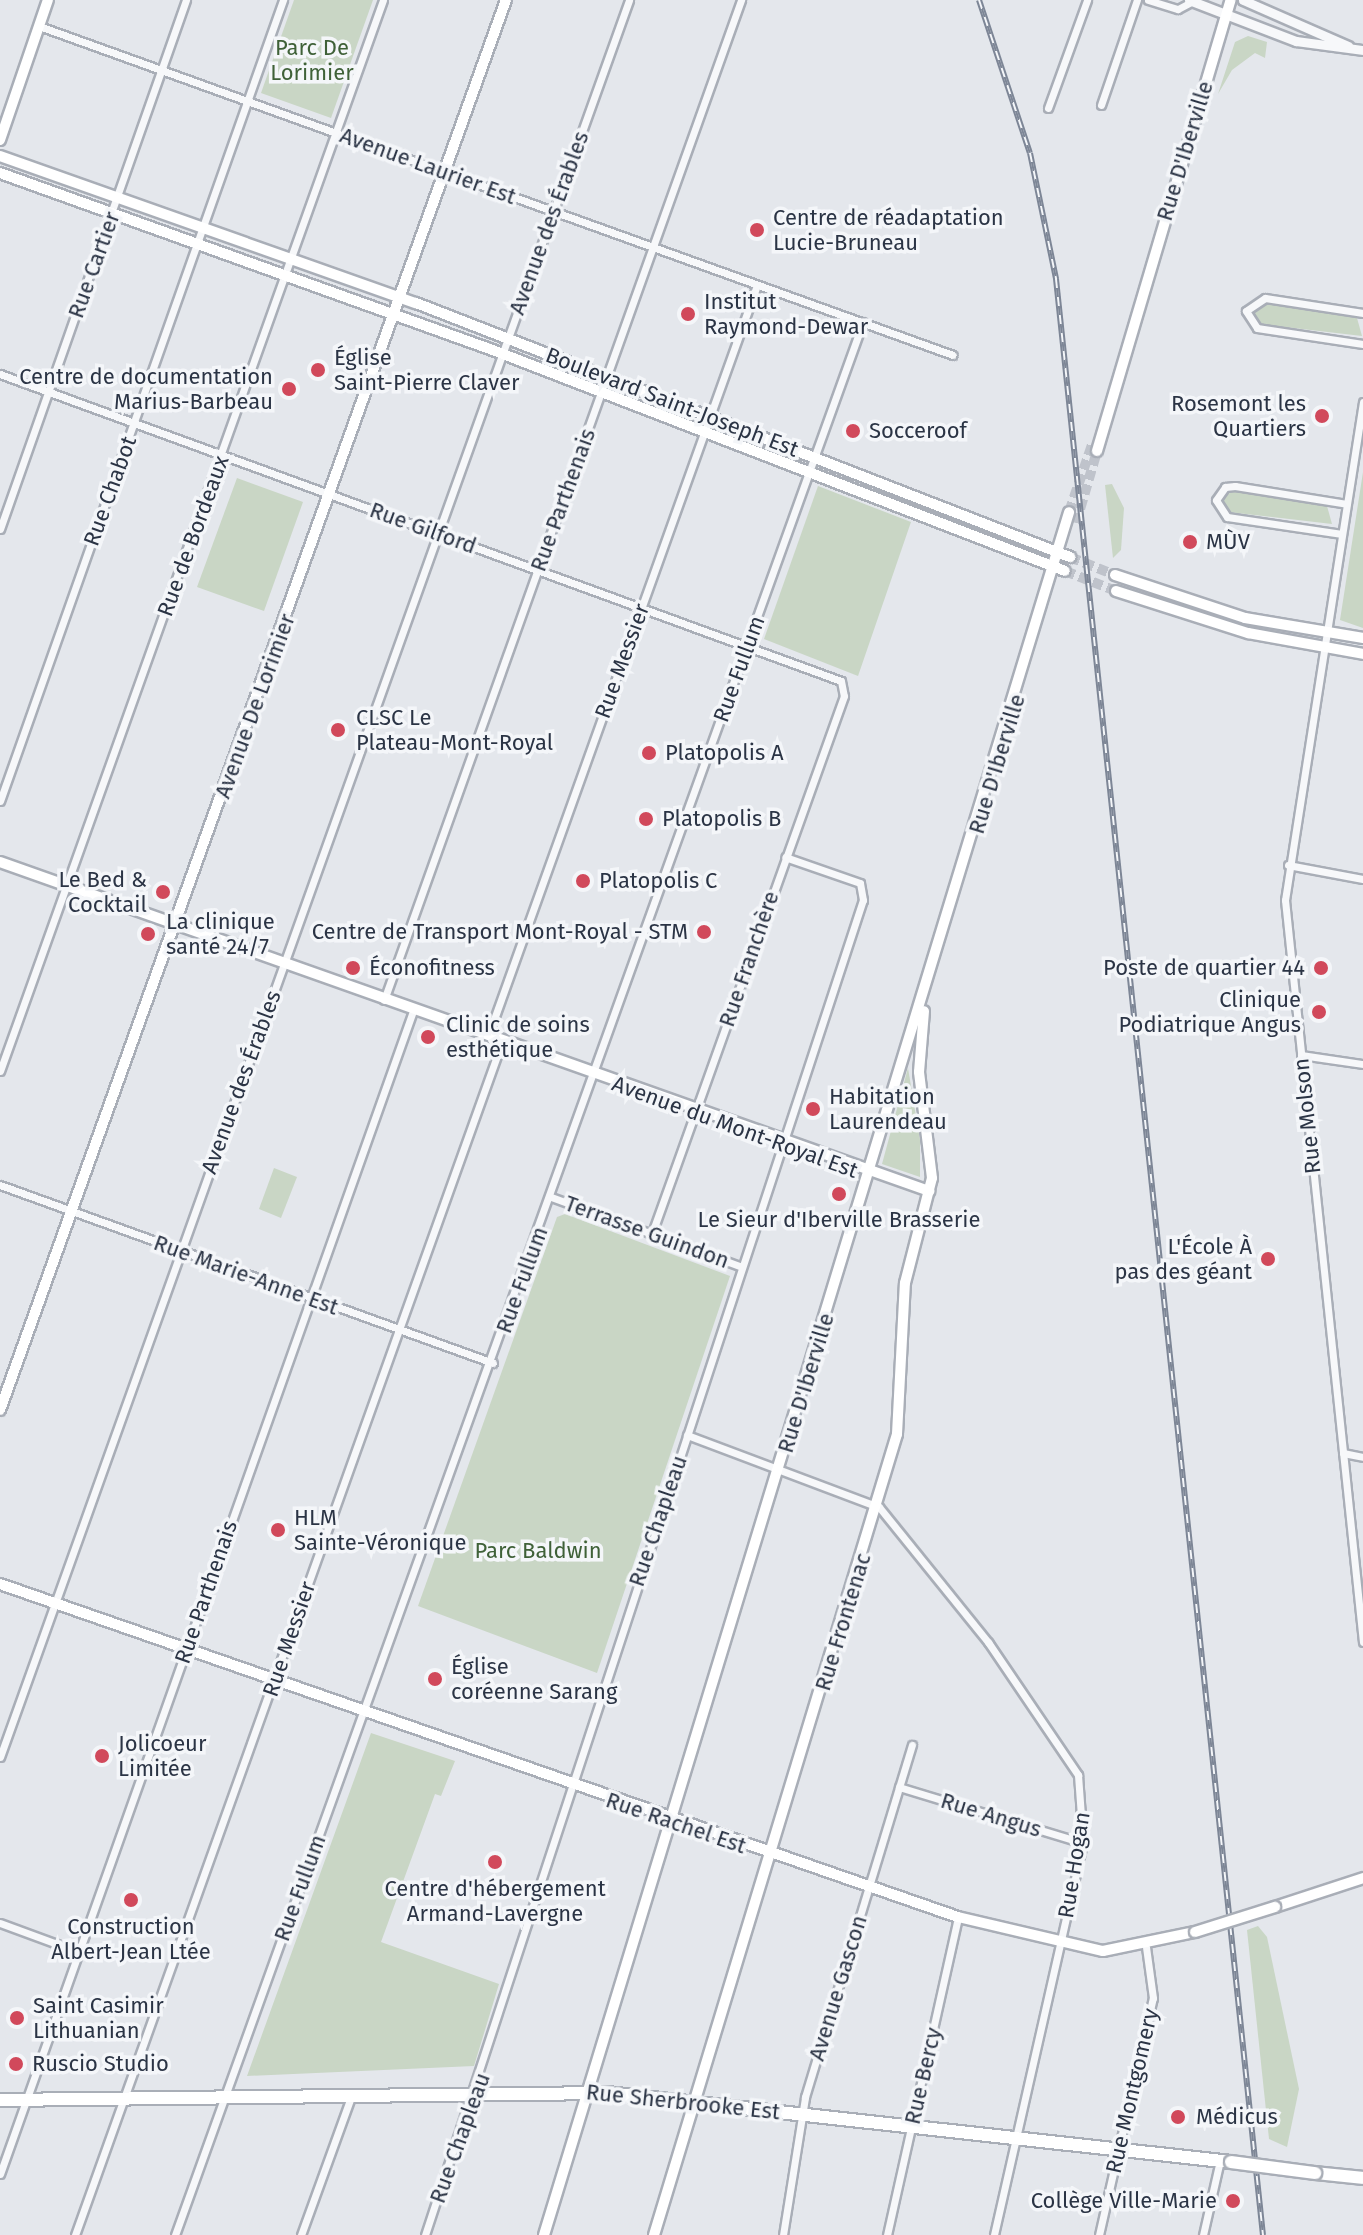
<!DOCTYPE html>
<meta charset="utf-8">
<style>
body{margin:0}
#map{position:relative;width:1363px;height:2235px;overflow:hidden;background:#e4e7ec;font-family:"Fira Sans",sans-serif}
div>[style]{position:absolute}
.green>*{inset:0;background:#c9d6c5}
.secondary-tunnel>*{height:10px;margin-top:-5px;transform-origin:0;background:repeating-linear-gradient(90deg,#bfc3cb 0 10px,transparent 0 15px)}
.roads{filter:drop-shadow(2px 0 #a9aeb7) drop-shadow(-2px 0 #a9aeb7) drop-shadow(0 2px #a9aeb7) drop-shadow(0 -2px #a9aeb7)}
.minor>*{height:7px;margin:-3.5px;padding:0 3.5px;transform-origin:3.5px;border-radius:3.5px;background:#f7f8fa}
.tertiary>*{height:9px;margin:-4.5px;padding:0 4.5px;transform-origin:4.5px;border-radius:4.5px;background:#f7f8fa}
.secondary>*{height:10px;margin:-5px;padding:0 5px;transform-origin:5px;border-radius:5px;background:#fff}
.primary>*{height:12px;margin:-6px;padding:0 6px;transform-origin:6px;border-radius:6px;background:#fff}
.rail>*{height:6px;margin-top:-3px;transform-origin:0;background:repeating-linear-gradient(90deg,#f4f6f9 0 9px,#7d8696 0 18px);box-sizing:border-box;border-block:2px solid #7d8696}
.bridges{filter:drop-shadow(2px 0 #a9aeb7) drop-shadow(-2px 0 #a9aeb7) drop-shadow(0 2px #a9aeb7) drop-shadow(0 -2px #a9aeb7)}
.secondary-bridge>*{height:10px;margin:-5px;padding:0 5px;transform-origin:5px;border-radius:5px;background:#fff}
.primary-bridge>*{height:12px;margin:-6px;padding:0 6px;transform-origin:6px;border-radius:6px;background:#fff}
.dots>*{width:22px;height:22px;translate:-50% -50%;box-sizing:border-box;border:4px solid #f4f6f9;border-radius:50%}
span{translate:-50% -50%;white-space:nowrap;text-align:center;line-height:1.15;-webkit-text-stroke:7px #f4f6f9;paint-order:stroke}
.park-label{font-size:22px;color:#3f6138}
.street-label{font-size:22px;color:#2b3445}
.poi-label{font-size:22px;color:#2b3445}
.left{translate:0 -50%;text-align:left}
.right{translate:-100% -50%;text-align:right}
</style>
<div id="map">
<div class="green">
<div style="clip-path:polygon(294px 0,373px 0,331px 118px,261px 93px)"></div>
<div style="clip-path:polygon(1248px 36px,1267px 42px,1265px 58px,1255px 53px,1232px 70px,1218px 94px,1235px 42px)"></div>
<div style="clip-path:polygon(1264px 303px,1357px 318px,1362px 336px,1260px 324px,1251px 315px)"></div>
<div style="clip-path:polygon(1363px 472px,1363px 628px,1340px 620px)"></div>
<div style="clip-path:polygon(237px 478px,303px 502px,264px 611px,197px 587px)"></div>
<div style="clip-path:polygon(1112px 484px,1124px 508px,1121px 550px,1113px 558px,1105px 485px)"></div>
<div style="clip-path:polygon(818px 486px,911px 522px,858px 676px,764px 639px)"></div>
<div style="clip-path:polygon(1233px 491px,1327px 506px,1332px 524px,1228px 512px,1222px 498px)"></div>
<div style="clip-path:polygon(908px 1068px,920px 1140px,920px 1177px,882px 1164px)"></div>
<div style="clip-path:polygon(274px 1168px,297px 1177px,281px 1218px,259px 1209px)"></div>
<div style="clip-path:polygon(565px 1214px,730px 1276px,597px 1673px,418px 1606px,557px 1217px)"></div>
<div style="clip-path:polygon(371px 1733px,455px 1761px,441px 1796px,435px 1794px,381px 1942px,499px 1984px,474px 2066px,247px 2076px)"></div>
<div style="clip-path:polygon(1258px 1926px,1267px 1937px,1299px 2089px,1287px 2147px,1269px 2139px,1247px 1930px)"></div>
</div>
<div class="secondary-tunnel">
<div style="left:1069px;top:512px;width:71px;rotate:-71.1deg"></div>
<div style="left:1076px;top:523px;width:75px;rotate:-73.7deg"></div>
<div style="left:1070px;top:557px;width:48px;rotate:21.8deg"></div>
<div style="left:1065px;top:571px;width:55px;rotate:21.4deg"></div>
</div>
<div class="roads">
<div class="minor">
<div style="left:1148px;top:0;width:31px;rotate:17deg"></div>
<div style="left:1178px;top:9px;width:17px;rotate:-28deg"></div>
<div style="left:39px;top:26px;width:971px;rotate:19.8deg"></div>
<div style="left:1101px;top:105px;width:111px;rotate:-71.1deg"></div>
<div style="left:1048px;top:108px;width:115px;rotate:-70.1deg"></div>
<div style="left:1363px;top:313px;width:99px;rotate:-171.3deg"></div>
<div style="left:1265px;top:298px;width:23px;rotate:146deg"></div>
<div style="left:1246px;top:311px;width:20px;rotate:57deg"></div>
<div style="left:1257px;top:328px;width:107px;rotate:8.6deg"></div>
<div style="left:0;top:374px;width:895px;rotate:20.05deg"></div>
<div style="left:841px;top:681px;width:15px;rotate:79deg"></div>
<div style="left:844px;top:696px;width:570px;rotate:109.67deg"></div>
<div style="left:1363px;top:402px;width:504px;rotate:98.9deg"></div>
<div style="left:1285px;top:900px;width:746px;rotate:84deg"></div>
<div style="left:0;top:529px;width:561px;rotate:-70.63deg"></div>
<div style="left:1342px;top:534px;width:116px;rotate:-171.6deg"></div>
<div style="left:1227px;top:517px;width:20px;rotate:-123deg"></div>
<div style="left:1216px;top:500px;width:16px;rotate:-55deg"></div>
<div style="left:1225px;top:487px;width:10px;rotate:-6deg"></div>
<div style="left:1235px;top:486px;width:113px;rotate:9.1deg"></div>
<div style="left:0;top:801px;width:850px;rotate:-70.54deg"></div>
<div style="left:1288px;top:865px;width:76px;rotate:10.6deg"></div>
<div style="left:384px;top:1000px;width:1062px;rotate:-70.35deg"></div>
<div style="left:488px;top:1036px;width:798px;rotate:-70.29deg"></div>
<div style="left:1301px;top:1055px;width:63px;rotate:8.3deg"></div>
<div style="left:0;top:1071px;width:1137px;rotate:-70.32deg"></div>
<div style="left:0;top:1185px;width:524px;rotate:19.85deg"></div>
<div style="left:551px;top:1197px;width:203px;rotate:20.1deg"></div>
<div style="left:687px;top:1435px;width:205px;rotate:20.6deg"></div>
<div style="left:879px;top:1507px;width:174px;rotate:51.1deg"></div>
<div style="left:988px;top:1642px;width:161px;rotate:55.9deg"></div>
<div style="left:1078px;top:1775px;width:68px;rotate:85.8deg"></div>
<div style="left:1083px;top:1843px;width:402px;rotate:102.8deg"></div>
<div style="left:1343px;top:1453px;width:20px;rotate:11deg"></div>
<div style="left:0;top:1757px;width:1866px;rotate:-70.3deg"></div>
<div style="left:899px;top:1787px;width:192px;rotate:16.9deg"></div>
<div style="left:0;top:1923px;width:84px;rotate:20.2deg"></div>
<div style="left:0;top:2174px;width:1234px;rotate:-70.45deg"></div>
<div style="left:75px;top:2235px;width:1267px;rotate:-70.31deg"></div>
<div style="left:175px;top:2235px;width:2033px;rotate:-70.22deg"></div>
<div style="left:301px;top:2235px;width:150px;rotate:-70.1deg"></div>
<div style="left:425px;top:2235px;width:1405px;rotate:-71.84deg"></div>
<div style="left:863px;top:900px;width:17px;rotate:-100deg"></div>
<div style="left:860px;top:883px;width:79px;rotate:-160.9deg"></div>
<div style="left:783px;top:2235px;width:140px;rotate:-80.9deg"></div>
<div style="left:805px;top:2097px;width:368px;rotate:-73.1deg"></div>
<div style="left:887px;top:2235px;width:326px;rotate:-77.4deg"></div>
<div style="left:1099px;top:2235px;width:243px;rotate:-77.2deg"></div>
<div style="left:1153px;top:1998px;width:51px;rotate:-97.8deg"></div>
<div style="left:1203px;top:2235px;width:77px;rotate:-77.2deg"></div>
</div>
<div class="tertiary">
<div style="left:1189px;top:0;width:115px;rotate:21deg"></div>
<div style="left:1296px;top:41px;width:68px;rotate:7.7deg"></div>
<div style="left:1243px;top:0;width:115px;rotate:23.7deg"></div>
</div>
<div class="secondary">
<div style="left:0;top:140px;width:148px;rotate:-71.1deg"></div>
<div style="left:0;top:156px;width:441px;rotate:19.5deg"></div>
<div style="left:416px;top:303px;width:702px;rotate:21.23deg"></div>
<div style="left:0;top:173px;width:521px;rotate:19.76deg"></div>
<div style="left:490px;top:349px;width:616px;rotate:21.11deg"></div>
<div style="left:1097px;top:451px;width:470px;rotate:-73.5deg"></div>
<div style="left:1115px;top:575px;width:137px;rotate:18.3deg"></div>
<div style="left:1245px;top:618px;width:120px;rotate:9.6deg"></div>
<div style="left:1116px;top:591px;width:139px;rotate:17.7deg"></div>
<div style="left:1248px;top:633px;width:117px;rotate:10.3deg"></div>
<div style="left:0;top:862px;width:986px;rotate:19.5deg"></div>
<div style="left:0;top:1410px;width:1498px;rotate:-70.26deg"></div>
<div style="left:0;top:1584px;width:1014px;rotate:19.17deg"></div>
<div style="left:958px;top:1917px;width:149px;rotate:13.2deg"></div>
<div style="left:1103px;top:1951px;width:94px;rotate:-11.7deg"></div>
<div style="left:1275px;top:1907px;width:93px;rotate:-18.2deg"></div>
<div style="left:544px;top:2235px;width:1801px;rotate:-73.05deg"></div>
<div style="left:654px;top:2235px;width:837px;rotate:-73.12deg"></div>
<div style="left:897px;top:1434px;width:151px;rotate:-87deg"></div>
<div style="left:905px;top:1283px;width:108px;rotate:-75.6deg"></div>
<div style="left:932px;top:1178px;width:107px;rotate:-97deg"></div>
<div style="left:919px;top:1072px;width:61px;rotate:-85.3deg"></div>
</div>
<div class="primary">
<div style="left:0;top:2100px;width:607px;rotate:-0.66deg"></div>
<div style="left:607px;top:2093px;width:628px;rotate:6.31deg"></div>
<div style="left:1315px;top:2173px;width:48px;rotate:5.9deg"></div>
</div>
</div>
<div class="rail">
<div style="left:979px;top:0;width:161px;rotate:71.6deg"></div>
<div style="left:1030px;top:153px;width:129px;rotate:78.3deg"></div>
<div style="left:1056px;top:279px;width:1967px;rotate:83.96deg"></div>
</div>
<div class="bridges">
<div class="secondary-bridge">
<div style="left:1195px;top:1932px;width:84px;rotate:-17.4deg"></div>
</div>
<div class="primary-bridge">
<div style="left:1231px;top:2162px;width:85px;rotate:7.5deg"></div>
</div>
</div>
<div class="dots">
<div style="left:757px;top:230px;background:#d1495b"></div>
<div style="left:688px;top:314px;background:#d1495b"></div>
<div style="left:318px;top:370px;background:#d1495b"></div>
<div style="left:289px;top:389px;background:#d1495b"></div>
<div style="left:1322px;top:416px;background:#d1495b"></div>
<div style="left:853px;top:431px;background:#d1495b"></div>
<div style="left:1190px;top:542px;background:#d1495b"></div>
<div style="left:338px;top:730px;background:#d1495b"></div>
<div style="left:649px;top:753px;background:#d1495b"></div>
<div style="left:646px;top:819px;background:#d1495b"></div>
<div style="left:583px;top:881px;background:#d1495b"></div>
<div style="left:163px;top:892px;background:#d1495b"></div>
<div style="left:704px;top:932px;background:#d1495b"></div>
<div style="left:148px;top:934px;background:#d1495b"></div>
<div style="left:353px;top:968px;background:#d1495b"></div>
<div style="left:1321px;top:968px;background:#d1495b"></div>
<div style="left:1319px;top:1012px;background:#d1495b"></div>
<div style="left:428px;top:1037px;background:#d1495b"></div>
<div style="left:813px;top:1109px;background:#d1495b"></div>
<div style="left:839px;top:1194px;background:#d1495b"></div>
<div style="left:1268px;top:1259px;background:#d1495b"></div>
<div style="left:278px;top:1530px;background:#d1495b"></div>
<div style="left:435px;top:1679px;background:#d1495b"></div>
<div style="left:102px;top:1756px;background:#d1495b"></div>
<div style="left:495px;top:1862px;background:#d1495b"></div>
<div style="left:131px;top:1900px;background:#d1495b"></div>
<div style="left:17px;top:2018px;background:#d1495b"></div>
<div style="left:16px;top:2064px;background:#d1495b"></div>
<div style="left:1178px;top:2117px;background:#d1495b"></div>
<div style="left:1233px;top:2201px;background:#d1495b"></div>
</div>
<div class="park-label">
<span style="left:312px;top:60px">Parc De<br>Lorimier</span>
<span style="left:538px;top:1551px">Parc Baldwin</span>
</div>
<div class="street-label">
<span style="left:1185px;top:151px;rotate:-73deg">Rue D'Iberville</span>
<span style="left:428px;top:166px;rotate:20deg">Avenue Laurier Est</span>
<span style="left:549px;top:223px;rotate:-70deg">Avenue des Érables</span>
<span style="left:94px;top:265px;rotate:-70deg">Rue Cartier</span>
<span style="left:672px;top:402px;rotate:21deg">Boulevard Saint-Joseph Est</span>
<span style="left:110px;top:491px;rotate:-70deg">Rue Chabot</span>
<span style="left:563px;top:500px;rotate:-70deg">Rue Parthenais</span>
<span style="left:423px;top:528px;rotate:20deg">Rue Gilford</span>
<span style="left:193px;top:536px;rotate:-70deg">Rue de Bordeaux</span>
<span style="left:622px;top:661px;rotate:-70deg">Rue Messier</span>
<span style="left:739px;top:669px;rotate:-70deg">Rue Fullum</span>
<span style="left:255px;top:706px;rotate:-70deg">Avenue De Lorimier</span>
<span style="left:997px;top:764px;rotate:-73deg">Rue D'Iberville</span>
<span style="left:749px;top:959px;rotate:-71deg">Rue Franchère</span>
<span style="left:241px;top:1082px;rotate:-70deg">Avenue des Érables</span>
<span style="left:1307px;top:1116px;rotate:-96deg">Rue Molson</span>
<span style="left:735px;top:1127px;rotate:20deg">Avenue du Mont-Royal Est</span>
<span style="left:647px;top:1232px;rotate:20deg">Terrasse Guindon</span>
<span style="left:246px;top:1275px;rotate:20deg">Rue Marie-Anne Est</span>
<span style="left:522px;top:1280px;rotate:-70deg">Rue Fullum</span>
<span style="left:806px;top:1383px;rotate:-73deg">Rue D'Iberville</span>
<span style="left:658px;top:1521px;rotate:-71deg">Rue Chapleau</span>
<span style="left:206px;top:1592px;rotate:-71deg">Rue Parthenais</span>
<span style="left:843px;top:1622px;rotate:-73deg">Rue Frontenac</span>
<span style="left:289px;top:1639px;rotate:-71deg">Rue Messier</span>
<span style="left:991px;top:1815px;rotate:17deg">Rue Angus</span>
<span style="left:676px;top:1823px;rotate:19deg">Rue Rachel Est</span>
<span style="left:1074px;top:1865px;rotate:-81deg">Rue Hogan</span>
<span style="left:300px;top:1888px;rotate:-70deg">Rue Fullum</span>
<span style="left:838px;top:1988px;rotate:-73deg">Avenue Gascon</span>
<span style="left:923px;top:2076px;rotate:-77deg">Rue Bercy</span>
<span style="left:1132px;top:2091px;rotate:-77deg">Rue Montgomery</span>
<span style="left:683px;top:2102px;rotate:6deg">Rue Sherbrooke Est</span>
<span style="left:460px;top:2138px;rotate:-70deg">Rue Chapleau</span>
</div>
<div class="poi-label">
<span class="left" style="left:773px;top:230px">Centre de réadaptation<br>Lucie-Bruneau</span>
<span class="left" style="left:704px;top:314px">Institut<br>Raymond-Dewar</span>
<span class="left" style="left:334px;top:370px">Église<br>Saint-Pierre Claver</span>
<span class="right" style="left:273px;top:389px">Centre de documentation<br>Marius-Barbeau</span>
<span class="right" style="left:1306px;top:416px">Rosemont les<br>Quartiers</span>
<span class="left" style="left:869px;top:431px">Socceroof</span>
<span class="left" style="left:1206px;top:542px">MÙV</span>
<span class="left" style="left:356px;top:730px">CLSC Le<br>Plateau-Mont-Royal</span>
<span class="left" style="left:665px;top:753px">Platopolis A</span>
<span class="left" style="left:662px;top:819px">Platopolis B</span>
<span class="right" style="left:147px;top:892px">Le Bed &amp;<br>Cocktail</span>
<span class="left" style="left:599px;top:881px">Platopolis C</span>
<span class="left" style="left:166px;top:934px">La clinique<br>santé 24/7</span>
<span class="right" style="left:688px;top:932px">Centre de Transport Mont-Royal - STM</span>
<span class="left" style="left:369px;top:968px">Éconofitness</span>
<span class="right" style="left:1305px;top:968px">Poste de quartier 44</span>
<span class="right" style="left:1301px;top:1012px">Clinique<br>Podiatrique Angus</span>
<span class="left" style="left:446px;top:1037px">Clinic de soins<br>esthétique</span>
<span class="left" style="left:829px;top:1109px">Habitation<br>Laurendeau</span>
<span style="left:839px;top:1220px">Le Sieur d'Iberville Brasserie</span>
<span class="right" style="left:1252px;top:1259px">L'École À<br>pas des géant</span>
<span class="left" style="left:294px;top:1530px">HLM<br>Sainte-Véronique</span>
<span class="left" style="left:451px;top:1679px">Église<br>coréenne Sarang</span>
<span class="left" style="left:118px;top:1756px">Jolicoeur<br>Limitée</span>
<span style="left:495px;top:1901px">Centre d'hébergement<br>Armand-Lavergne</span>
<span style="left:131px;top:1939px">Construction<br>Albert-Jean Ltée</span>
<span class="left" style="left:33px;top:2018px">Saint Casimir<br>Lithuanian</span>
<span class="left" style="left:32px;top:2064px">Ruscio Studio</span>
<span class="left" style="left:1196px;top:2117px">Médicus</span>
<span class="right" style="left:1217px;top:2201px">Collège Ville-Marie</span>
</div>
</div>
